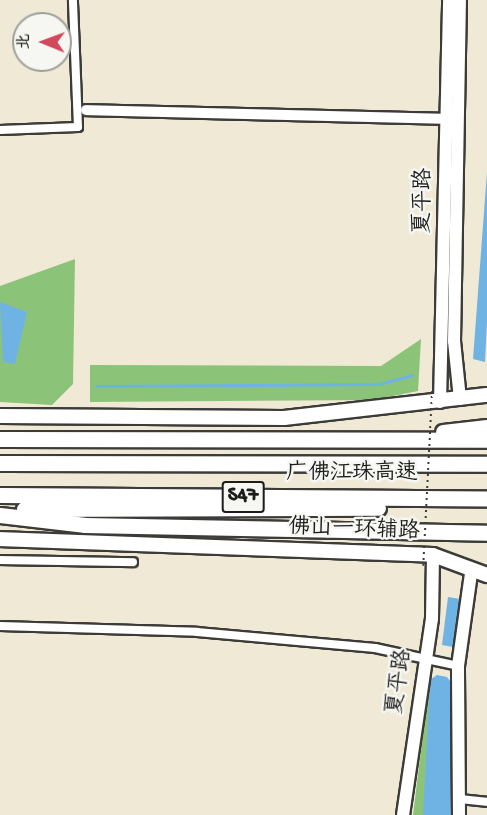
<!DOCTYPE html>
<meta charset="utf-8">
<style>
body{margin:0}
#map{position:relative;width:487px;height:815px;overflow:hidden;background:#f0e9d5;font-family:"Gochi Hand","LXGW WenKai TC",sans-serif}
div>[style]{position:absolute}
.green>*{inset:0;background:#8bc478}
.water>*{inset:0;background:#6fb3e5}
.stream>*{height:3px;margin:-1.5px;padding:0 1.5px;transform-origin:1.5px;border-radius:1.5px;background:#6fb3e5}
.roads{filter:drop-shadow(2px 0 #3c3b38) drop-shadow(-2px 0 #3c3b38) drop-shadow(0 2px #3c3b38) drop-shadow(0 -2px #3c3b38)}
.minor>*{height:8px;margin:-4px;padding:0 4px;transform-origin:4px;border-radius:4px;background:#fff}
.tertiary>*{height:10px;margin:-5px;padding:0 5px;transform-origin:5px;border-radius:5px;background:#fff}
.secondary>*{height:12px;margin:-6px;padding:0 6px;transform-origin:6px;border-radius:6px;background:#fff}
.primary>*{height:14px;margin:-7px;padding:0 7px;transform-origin:7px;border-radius:7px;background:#fff}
.motorway>*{height:15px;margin:-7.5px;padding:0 7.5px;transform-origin:7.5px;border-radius:7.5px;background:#fff}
.path-bridge>*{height:1.5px;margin-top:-0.75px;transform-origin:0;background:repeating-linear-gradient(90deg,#3c3b38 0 1.5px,transparent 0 6px)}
span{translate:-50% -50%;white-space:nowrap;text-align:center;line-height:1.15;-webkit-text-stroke:5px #f6f6f2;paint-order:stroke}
.shield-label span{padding:2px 4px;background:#f6f6f2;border:2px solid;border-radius:4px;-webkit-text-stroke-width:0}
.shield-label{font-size:21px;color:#1c1c1c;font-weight:700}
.street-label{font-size:22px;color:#1c1c1c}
.north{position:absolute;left:12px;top:12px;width:60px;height:60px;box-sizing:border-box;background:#f6f6f2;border:2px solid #9f9f9c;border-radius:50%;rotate:271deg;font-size:16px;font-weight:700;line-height:24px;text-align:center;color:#1c1c1c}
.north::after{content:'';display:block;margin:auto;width:21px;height:27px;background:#d1495b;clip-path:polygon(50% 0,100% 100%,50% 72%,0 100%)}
</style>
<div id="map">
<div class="green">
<div style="clip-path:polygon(75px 259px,73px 384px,52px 405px,0 402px,0 286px)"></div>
<div style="clip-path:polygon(421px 339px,418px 391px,373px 400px,90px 402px,90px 365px,381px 366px)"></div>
<div style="clip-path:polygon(428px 694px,451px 695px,453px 815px,413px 815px)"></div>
</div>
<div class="water">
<div style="clip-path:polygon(487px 172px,487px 322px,485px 362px,473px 359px)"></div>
<div style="clip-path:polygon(0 302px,27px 312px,15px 364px,3px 362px)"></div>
<div style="clip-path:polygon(448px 597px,460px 599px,453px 647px,442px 645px)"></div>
<div style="clip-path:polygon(437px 675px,447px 677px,454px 686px,453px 815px,423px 815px,430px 680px)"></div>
</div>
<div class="stream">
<div style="left:96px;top:386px;width:283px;rotate:-0.4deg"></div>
<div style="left:379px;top:384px;width:34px;rotate:-15deg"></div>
</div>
<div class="roads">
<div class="minor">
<div style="left:0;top:130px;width:78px;rotate:-2.2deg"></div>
<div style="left:78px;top:127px;width:127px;rotate:-92.3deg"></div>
<div style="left:0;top:560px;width:133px;rotate:0.9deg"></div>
<div style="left:0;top:626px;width:197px;rotate:1.7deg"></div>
<div style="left:197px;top:632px;width:179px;rotate:5.1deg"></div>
<div style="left:375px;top:648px;width:85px;rotate:12.2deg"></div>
<div style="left:459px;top:799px;width:28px;rotate:6deg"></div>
</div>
<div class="tertiary">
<div style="left:86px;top:110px;width:361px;rotate:1.4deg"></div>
</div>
<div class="secondary">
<div style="left:460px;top:399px;width:58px;rotate:-95.9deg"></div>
<div style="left:454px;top:341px;width:341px;rotate:-89deg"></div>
<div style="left:440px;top:402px;width:402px;rotate:-88.7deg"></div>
<div style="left:403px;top:815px;width:198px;rotate:-81.6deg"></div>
<div style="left:432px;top:619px;width:64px;rotate:-89.1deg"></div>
<div style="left:459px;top:815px;width:149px;rotate:-90.4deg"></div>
<div style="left:458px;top:666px;width:94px;rotate:-82deg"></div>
</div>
<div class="primary">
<div style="left:0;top:416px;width:284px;rotate:0.4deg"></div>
<div style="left:284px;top:418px;width:204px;rotate:-6.5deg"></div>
<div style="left:0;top:539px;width:433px;rotate:2.1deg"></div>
<div style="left:433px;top:555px;width:58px;rotate:20.3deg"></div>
</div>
<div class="motorway">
<div style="left:443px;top:432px;width:44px;rotate:-6.5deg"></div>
<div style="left:0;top:439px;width:487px;rotate:0.1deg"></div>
<div style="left:0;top:463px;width:487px;rotate:0.1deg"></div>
<div style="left:0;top:495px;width:487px;rotate:0.4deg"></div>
<div style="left:24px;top:509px;width:354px;rotate:-0.2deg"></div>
<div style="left:0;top:515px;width:86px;rotate:6.7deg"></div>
<div style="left:85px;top:525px;width:402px;rotate:1.1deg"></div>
</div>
</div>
<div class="path-bridge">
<div style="left:423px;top:566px;width:175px;rotate:-87.1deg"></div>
</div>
<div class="shield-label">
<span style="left:243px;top:497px">S47</span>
</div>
<div class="street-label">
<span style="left:425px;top:201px;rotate:-89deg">夏平路</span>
<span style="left:352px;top:475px">广佛江珠高速</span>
<span style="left:354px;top:531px;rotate:2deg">佛山一环辅路</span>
<span style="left:401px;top:682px;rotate:-82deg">夏平路</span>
</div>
<div class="north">北</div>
</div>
